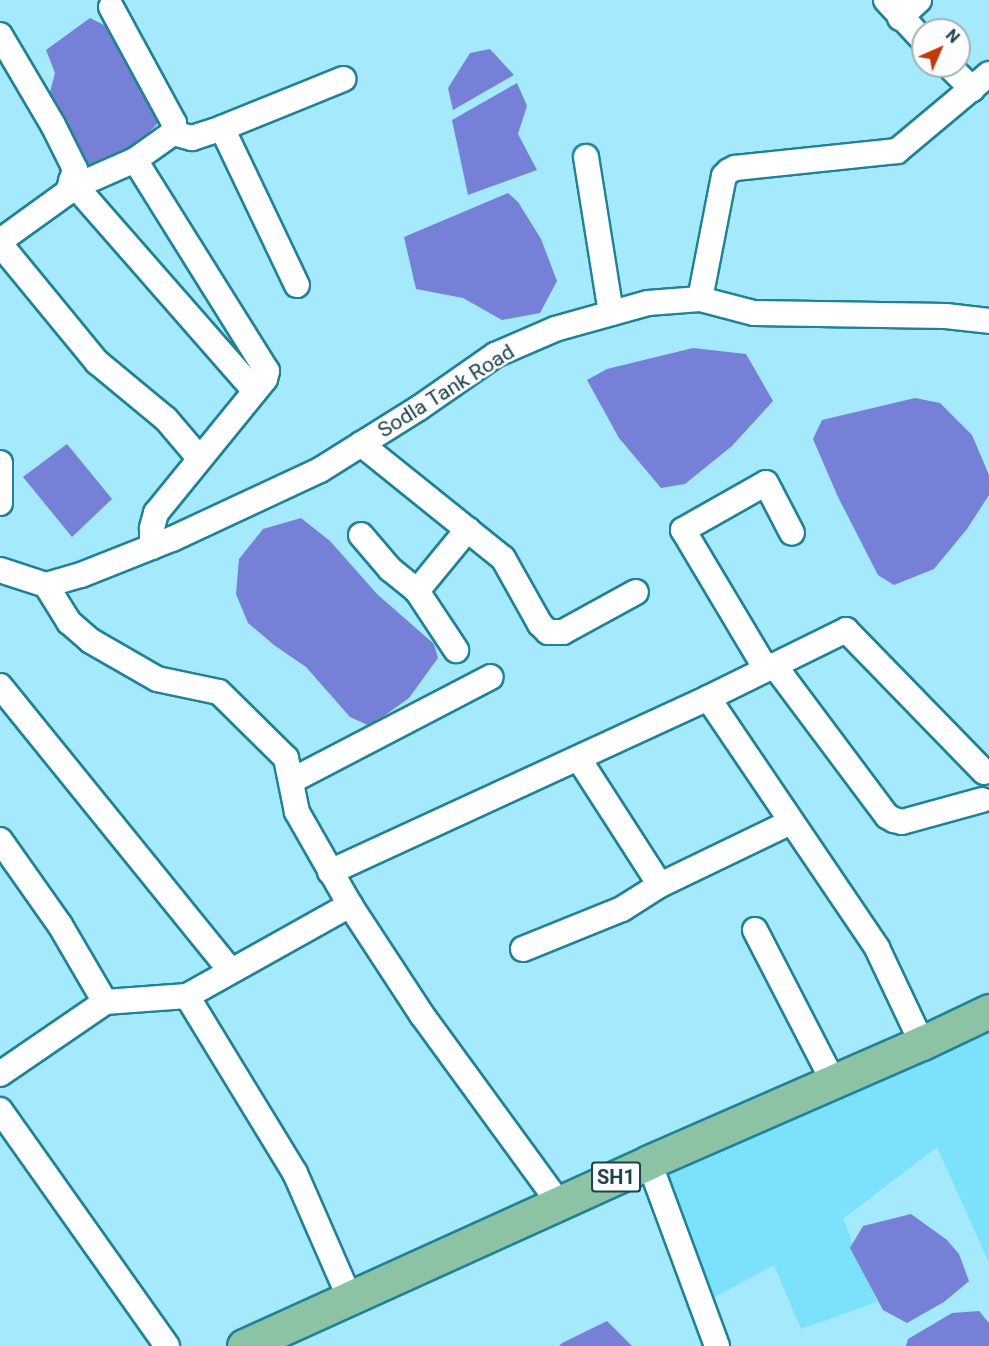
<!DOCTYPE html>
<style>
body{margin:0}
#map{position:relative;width:989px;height:1346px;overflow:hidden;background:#a5e9fc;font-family:Roboto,sans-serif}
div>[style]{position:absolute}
.built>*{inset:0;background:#7ce1fb}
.water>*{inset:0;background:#7680d7}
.roads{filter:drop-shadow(2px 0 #208197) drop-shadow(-2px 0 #208197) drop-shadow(0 2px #208197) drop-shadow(0 -2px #208197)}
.minor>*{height:24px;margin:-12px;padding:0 12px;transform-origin:12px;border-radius:12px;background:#fff}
.primary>*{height:33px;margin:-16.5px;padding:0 16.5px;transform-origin:16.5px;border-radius:16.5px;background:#8cc3a5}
span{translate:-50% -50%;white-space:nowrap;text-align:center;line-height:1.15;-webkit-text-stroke:5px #fdfdfd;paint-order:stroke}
.shield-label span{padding:2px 4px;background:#fdfdfd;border:2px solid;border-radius:4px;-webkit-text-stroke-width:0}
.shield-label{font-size:20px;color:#1d424c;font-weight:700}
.street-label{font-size:21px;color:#1d424c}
.north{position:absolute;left:911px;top:18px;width:60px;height:60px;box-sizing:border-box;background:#fdfdfd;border:2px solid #a3b2b6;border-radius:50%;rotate:45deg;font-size:16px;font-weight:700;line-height:24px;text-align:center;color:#1d424c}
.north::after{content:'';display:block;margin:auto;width:21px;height:27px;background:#c23a06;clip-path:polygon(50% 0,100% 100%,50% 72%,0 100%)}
</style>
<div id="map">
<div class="built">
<div style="clip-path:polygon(989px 1033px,989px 1263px,937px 1147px,843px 1219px,877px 1302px,801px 1329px,774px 1265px,711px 1299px,667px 1172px)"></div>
</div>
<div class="water">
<div style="clip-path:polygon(90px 18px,112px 29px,138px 70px,158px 123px,128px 154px,93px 172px,50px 92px,55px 73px,46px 50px)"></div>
<div style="clip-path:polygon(490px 49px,514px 75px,453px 110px,448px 88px,470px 53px)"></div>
<div style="clip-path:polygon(517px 83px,527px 106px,518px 134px,537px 170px,468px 195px,452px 120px)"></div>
<div style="clip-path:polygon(508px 193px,518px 202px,541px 239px,557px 281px,540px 313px,502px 320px,463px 298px,416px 289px,404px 237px)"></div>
<div style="clip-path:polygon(693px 348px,746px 354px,773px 401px,732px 446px,685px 484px,661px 488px,619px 438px,587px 380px,607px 369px)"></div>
<div style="clip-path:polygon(915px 398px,940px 403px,972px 435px,989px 475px,989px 495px,967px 529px,934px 569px,894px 585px,878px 575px,838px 497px,813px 439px,822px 420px)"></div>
<div style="clip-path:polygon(67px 444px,112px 499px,72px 537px,23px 477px)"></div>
<div style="clip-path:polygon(301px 518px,330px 541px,377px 594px,434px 644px,438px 658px,409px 698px,370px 726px,350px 717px,306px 667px,274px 645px,248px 623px,236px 594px,239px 559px,263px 529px)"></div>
<div style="clip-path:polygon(911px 1214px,947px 1240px,959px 1254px,969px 1281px,944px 1302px,907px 1323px,883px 1310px,850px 1248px,863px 1226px)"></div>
<div style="clip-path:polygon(979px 1311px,989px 1323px,989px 1346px,906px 1346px,908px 1339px,952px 1313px)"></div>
<div style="clip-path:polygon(607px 1321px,632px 1346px,559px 1346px,562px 1343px)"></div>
</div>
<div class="roads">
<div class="minor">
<div style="left:886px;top:0;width:54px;rotate:47.2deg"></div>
<div style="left:900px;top:18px;width:26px;rotate:-43deg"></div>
<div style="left:0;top:35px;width:104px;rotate:59.5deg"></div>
<div style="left:53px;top:125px;width:49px;rotate:63.4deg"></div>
<div style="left:75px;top:169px;width:24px;rotate:107deg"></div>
<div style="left:68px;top:192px;width:84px;rotate:144.2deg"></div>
<div style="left:949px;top:66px;width:33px;rotate:45deg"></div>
<div style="left:222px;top:128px;width:174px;rotate:64.5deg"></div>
<div style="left:173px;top:133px;width:20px;rotate:15deg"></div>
<div style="left:192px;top:138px;width:32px;rotate:-18deg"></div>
<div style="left:222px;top:128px;width:131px;rotate:-22deg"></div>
<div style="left:586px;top:157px;width:158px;rotate:80.9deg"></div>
<div style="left:135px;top:160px;width:249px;rotate:58deg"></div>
<div style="left:267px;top:371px;width:8px;rotate:104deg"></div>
<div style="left:265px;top:379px;width:173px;rotate:129.1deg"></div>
<div style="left:156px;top:513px;width:16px;rotate:105deg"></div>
<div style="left:152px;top:528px;width:19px;rotate:90deg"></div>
<div style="left:71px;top:181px;width:279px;rotate:48.8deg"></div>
<div style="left:76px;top:186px;width:64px;rotate:-23.8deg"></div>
<div style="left:135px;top:160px;width:47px;rotate:-35.4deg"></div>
<div style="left:173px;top:133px;width:10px;rotate:-84deg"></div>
<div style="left:174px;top:123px;width:132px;rotate:-118.5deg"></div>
<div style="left:0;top:244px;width:153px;rotate:50.6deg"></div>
<div style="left:97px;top:362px;width:89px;rotate:39.6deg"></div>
<div style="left:166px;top:419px;width:52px;rotate:49.6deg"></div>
<div style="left:700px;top:299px;width:125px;rotate:-79deg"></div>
<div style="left:724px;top:176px;width:7px;rotate:-45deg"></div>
<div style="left:729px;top:171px;width:7px;rotate:-27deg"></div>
<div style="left:735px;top:168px;width:163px;rotate:-6deg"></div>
<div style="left:897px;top:151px;width:120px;rotate:-39.9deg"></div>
<div style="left:361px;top:444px;width:182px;rotate:38.8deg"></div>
<div style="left:503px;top:558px;width:76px;rotate:60.7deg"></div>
<div style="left:540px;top:624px;width:11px;rotate:45deg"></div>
<div style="left:548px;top:632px;width:15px"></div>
<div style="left:563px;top:632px;width:83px;rotate:-28.7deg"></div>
<div style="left:0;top:463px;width:40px;rotate:90deg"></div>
<div style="left:361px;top:535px;width:45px;rotate:49.5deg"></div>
<div style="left:390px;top:569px;width:35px;rotate:39deg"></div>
<div style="left:417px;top:591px;width:71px;rotate:56.5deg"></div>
<div style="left:0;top:570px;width:48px;rotate:18.1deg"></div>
<div style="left:46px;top:585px;width:36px;rotate:-16deg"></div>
<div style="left:81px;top:575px;width:98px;rotate:-21.6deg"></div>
<div style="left:172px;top:539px;width:163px;rotate:-25deg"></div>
<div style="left:320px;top:470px;width:117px;rotate:-32.1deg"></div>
<div style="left:419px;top:408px;width:93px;rotate:-34.9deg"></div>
<div style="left:495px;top:355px;width:65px;rotate:-23.4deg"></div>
<div style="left:555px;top:329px;width:97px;rotate:-15.6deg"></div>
<div style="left:648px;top:303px;width:52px;rotate:-4.4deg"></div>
<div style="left:700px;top:299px;width:56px;rotate:14.5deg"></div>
<div style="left:754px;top:313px;width:192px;rotate:0.9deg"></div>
<div style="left:946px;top:316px;width:43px;rotate:6.6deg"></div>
<div style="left:46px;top:585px;width:44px;rotate:58.1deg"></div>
<div style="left:69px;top:622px;width:29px;rotate:41deg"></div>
<div style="left:91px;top:641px;width:76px;rotate:29.9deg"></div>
<div style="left:157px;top:679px;width:63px;rotate:11.8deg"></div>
<div style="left:219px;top:692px;width:94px;rotate:44.6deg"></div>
<div style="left:286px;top:758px;width:55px;rotate:78.5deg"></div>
<div style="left:297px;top:812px;width:107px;rotate:60.3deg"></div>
<div style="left:350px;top:905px;width:131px;rotate:56.8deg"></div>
<div style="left:422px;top:1015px;width:233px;rotate:53.9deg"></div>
<div style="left:417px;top:591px;width:80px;rotate:-50.6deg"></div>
<div style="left:774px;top:665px;width:189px;rotate:53.2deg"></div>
<div style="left:887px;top:816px;width:8px;rotate:30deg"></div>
<div style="left:894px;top:820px;width:8px;rotate:14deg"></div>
<div style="left:902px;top:822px;width:83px;rotate:-15.4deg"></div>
<div style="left:766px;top:669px;width:162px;rotate:-120.8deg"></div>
<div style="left:683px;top:530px;width:95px;rotate:-29.5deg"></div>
<div style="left:766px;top:483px;width:56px;rotate:62.5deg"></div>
<div style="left:0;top:686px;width:365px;rotate:51deg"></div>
<div style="left:708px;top:698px;width:302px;rotate:55.9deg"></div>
<div style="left:877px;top:948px;width:105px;rotate:64.7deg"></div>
<div style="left:291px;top:781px;width:225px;rotate:-27.5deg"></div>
<div style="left:0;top:840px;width:104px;rotate:54.8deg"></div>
<div style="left:60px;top:925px;width:89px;rotate:59.7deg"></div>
<div style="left:330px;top:872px;width:416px;rotate:-24.7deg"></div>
<div style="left:708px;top:698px;width:154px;rotate:-26.2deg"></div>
<div style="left:846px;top:630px;width:198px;rotate:45.8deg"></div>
<div style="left:660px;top:885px;width:145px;rotate:-25.7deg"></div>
<div style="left:755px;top:930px;width:170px;rotate:62.7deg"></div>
<div style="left:523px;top:949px;width:107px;rotate:-22deg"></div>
<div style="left:622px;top:909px;width:45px;rotate:-32.3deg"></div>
<div style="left:660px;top:885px;width:151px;rotate:-122.8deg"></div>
<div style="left:187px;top:996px;width:207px;rotate:58.6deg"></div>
<div style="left:295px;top:1173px;width:137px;rotate:66.4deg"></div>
<div style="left:0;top:1074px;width:127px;rotate:-34.4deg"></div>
<div style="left:105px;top:1002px;width:82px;rotate:-4.2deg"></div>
<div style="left:187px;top:996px;width:187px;rotate:-29.2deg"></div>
<div style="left:0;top:1110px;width:289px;rotate:54.7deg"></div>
<div style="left:649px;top:1162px;width:196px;rotate:69.7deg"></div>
</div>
<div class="primary">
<div style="left:244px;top:1346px;width:445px;rotate:-24.4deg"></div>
<div style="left:649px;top:1162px;width:298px;rotate:-23.6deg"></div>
<div style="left:922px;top:1043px;width:74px;rotate:-25.5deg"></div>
</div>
</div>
<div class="shield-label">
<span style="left:616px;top:1177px">SH1</span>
</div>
<div class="street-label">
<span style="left:446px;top:391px;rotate:-32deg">Sodla Tank Road</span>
</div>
<div class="north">N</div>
</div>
